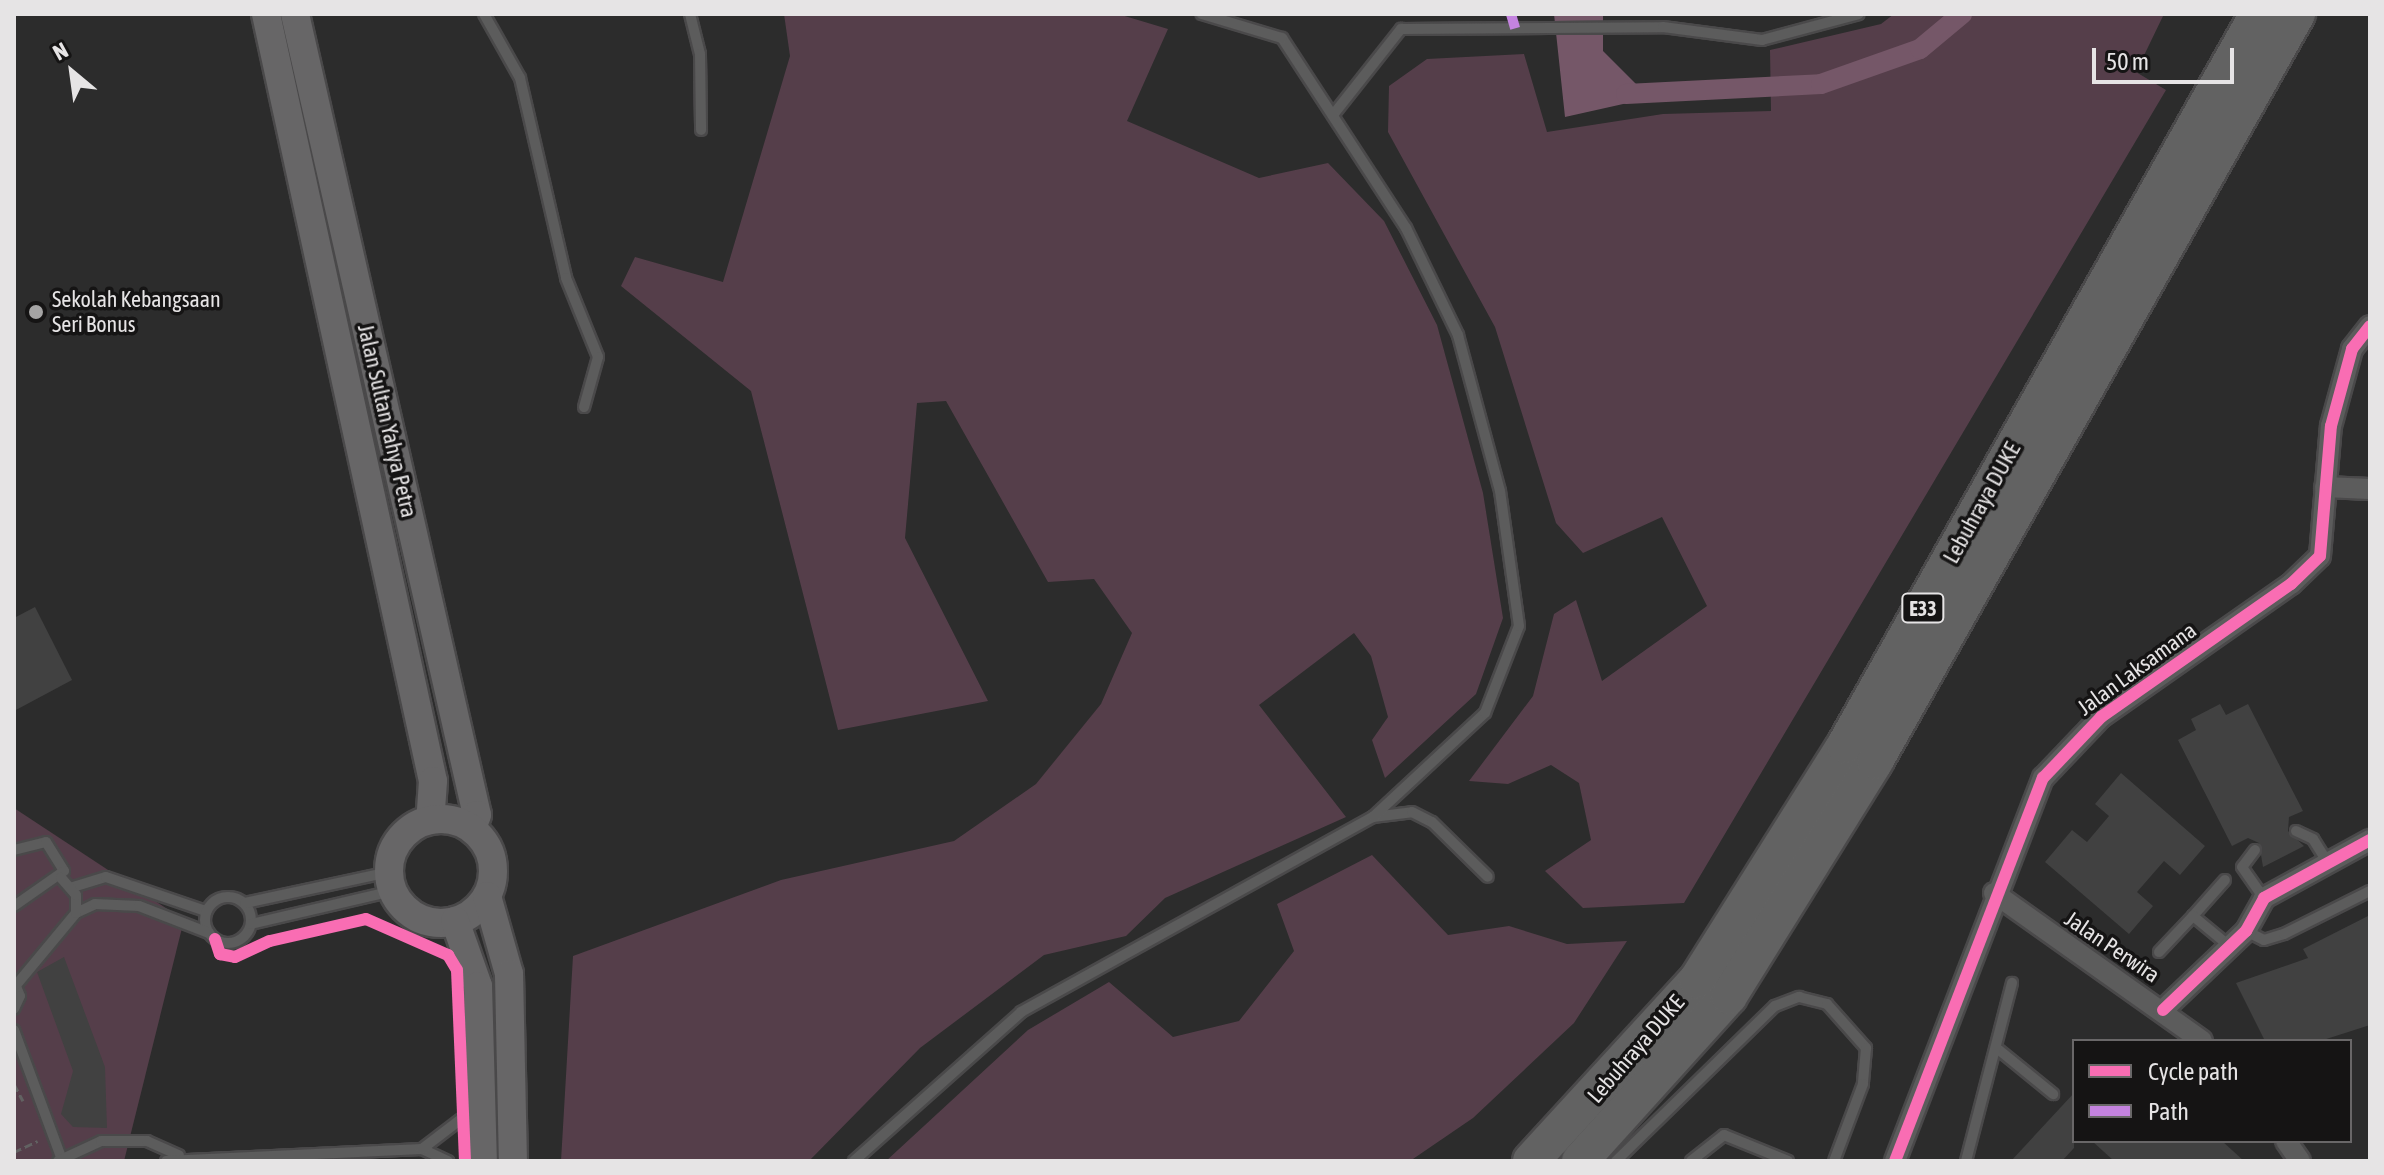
<!DOCTYPE html>
<style>
body{margin:0}
#map{position:relative;width:2384px;height:1175px;overflow:hidden;background:#2c2c2c;font-family:"Asap Condensed",sans-serif}
div>[style]{position:absolute}
.green>*{inset:0;background:#553e4a}
.water>*{inset:0;background:#755768}
.canal>*{height:20px;margin:-10px;padding:0 10px;transform-origin:10px;border-radius:10px;background:#755768}
.building>*{inset:0;background:#414141}
.path>*{height:3px;margin-top:-1.5px;transform-origin:0;background:repeating-linear-gradient(90deg,#626262 0 8px,transparent 0 12px)}
.roads{filter:drop-shadow(2px 0 #4a494a) drop-shadow(-2px 0 #4a494a) drop-shadow(0 2px #4a494a) drop-shadow(0 -2px #4a494a)}
.service>*{height:10px;margin:-5px;padding:0 5px;transform-origin:5px;border-radius:5px;background:#5c5c5c}
.service>.ring{margin:-5px;padding:0;box-sizing:content-box;background:none;border:10px solid #5c5c5c;border-radius:50%}
.minor>*{height:20px;margin:-10px;padding:0 10px;transform-origin:10px;border-radius:10px;background:#5c5c5c}
.secondary>*{height:28px;margin:-14px;padding:0 14px;transform-origin:14px;border-radius:14px;background:#676667}
.secondary>.ring{margin:-14px;padding:0;box-sizing:content-box;background:none;border:28px solid #676667;border-radius:50%}
.motorway>*{height:36px;margin:-18px;padding:0 18px;transform-origin:18px;border-radius:18px;background:#626262}
.quiet>*{height:10px;margin-top:-5px;transform-origin:0;background:repeating-linear-gradient(90deg,#c483df 0 20px,transparent 0 30px)}
.cycleway>*{height:12px;margin:-6px;padding:0 6px;transform-origin:6px;border-radius:6px;background:#f96db3}
.dots>*{width:22px;height:22px;translate:-50% -50%;box-sizing:border-box;border:4px solid #151414;border-radius:50%}
span{translate:-50% -50%;white-space:nowrap;text-align:center;line-height:1.15;-webkit-text-stroke:7px #151414;paint-order:stroke}
.shield-label span{padding:2px 6px;background:#151414;border:2px solid;border-radius:6px;-webkit-text-stroke-width:0}
.shield-label{font-size:20px;color:#e6e4e5;font-weight:700}
.poi-label{font-size:22px;color:#e6e4e5}
.left{translate:0 -50%;text-align:left}
.street-label{font-size:22px;color:#e6e4e5}
.frame{position:absolute;inset:0;border:16px solid #e6e4e5;pointer-events:none}
.legend{position:absolute;left:2072px;top:1039px;width:280px;height:104px;box-sizing:border-box;background:#151414;border:2px solid #696768;margin:0;padding:10px 14px;list-style:none;font-size:24px;color:#e6e4e5}
.legend li{display:flex;align-items:center;gap:16px;height:40px}
.legend b{width:40px;border:2px solid #696768}
.north{position:absolute;left:32px;top:32px;width:80px;height:80px;-webkit-text-stroke:6px #151414;paint-order:stroke;rotate:331deg;font-size:22px;font-weight:700;line-height:32px;text-align:center;color:#e6e4e5}
.north::after{content:'';display:block;margin:auto;width:28px;height:36px;background:#e6e4e5;clip-path:polygon(50% 0,100% 100%,50% 72%,0 100%)}
.scale{position:absolute;left:2092px;top:48px;width:142px;height:36px;box-sizing:border-box;border:4px solid #e6e4e5;border-top:0;padding-left:10px;font-size:24px;line-height:28px;white-space:nowrap;color:#e6e4e5;-webkit-text-stroke:6px #151414;paint-order:stroke}
</style>
<div id="map">
<div class="green">
<div style="clip-path:polygon(784px 14px,1118px 14px,1168px 29px,1127px 121px,1259px 178px,1328px 163px,1384px 221px,1437px 325px,1483px 493px,1503px 618px,1476px 694px,1385px 778px,1372px 740px,1388px 717px,1371px 656px,1354px 633px,1259px 705px,1346px 817px,1165px 898px,1126px 936px,1044px 955px,920px 1048px,809px 1161px,561px 1161px,573px 956px,781px 880px,954px 841px,1036px 784px,1101px 704px,1132px 633px,1094px 579px,1048px 582px,946px 401px,917px 403px,905px 538px,988px 701px,838px 730px,751px 391px,621px 286px,635px 257px,723px 282px,790px 56px)"></div>
<div style="clip-path:polygon(1894px 14px,2164px 14px,2136px 72px,2166px 90px,1684px 903px,1583px 908px,1545px 871px,1591px 840px,1579px 783px,1551px 765px,1508px 784px,1469px 781px,1533px 696px,1554px 614px,1576px 600px,1602px 681px,1707px 606px,1662px 517px,1583px 553px,1556px 523px,1495px 327px,1388px 132px,1389px 86px,1427px 59px,1524px 54px,1547px 132px,1663px 114px,1771px 111px,1770px 50px,1881px 24px)"></div>
<div style="clip-path:polygon(14px 808px,184px 920px,124px 1161px,14px 1161px)"></div>
<div style="clip-path:polygon(1372px 855px,1448px 935px,1509px 926px,1567px 944px,1627px 941px,1574px 1023px,1473px 1118px,1410px 1161px,886px 1161px,1028px 1030px,1109px 982px,1173px 1037px,1239px 1021px,1294px 951px,1277px 904px)"></div>
</div>
<div class="water">
<div style="clip-path:polygon(1554px 14px,1603px 14px,1603px 51px,1650px 98px,1565px 117px)"></div>
</div>
<div class="canal">
<div style="left:1626px;top:94px;width:195px;rotate:-2.9deg"></div>
<div style="left:1821px;top:84px;width:105px;rotate:-19.5deg"></div>
<div style="left:1920px;top:49px;width:55px;rotate:-39.8deg"></div>
</div>
<div class="building">
<div style="clip-path:polygon(35px 607px,72px 680px,14px 711px,14px 618px)"></div>
<div style="clip-path:polygon(2220px 704px,2226px 715px,2248px 704px,2303px 811px,2289px 817px,2288px 831px,2304px 846px,2263px 867px,2259px 843px,2248px 838px,2232px 846px,2178px 740px,2196px 730px,2191px 719px)"></div>
<div style="clip-path:polygon(2121px 773px,2205px 846px,2180px 875px,2164px 861px,2137px 892px,2153px 906px,2129px 934px,2045px 862px,2072px 830px,2087px 842px,2109px 816px,2095px 804px)"></div>
<div style="clip-path:polygon(2370px 915px,2370px 1025px,2320px 1041px,2265px 1041px,2236px 983px,2308px 958px,2303px 949px)"></div>
<div style="clip-path:polygon(64px 957px,105px 1067px,107px 1128px,73px 1127px,61px 1114px,73px 1071px,37px 972px)"></div>
<div style="clip-path:polygon(2074px 1093px,2074px 1148px,2062px 1161px,2011px 1161px)"></div>
<div style="clip-path:polygon(2092px 1141px,2222px 1141px,2244px 1161px,2114px 1161px)"></div>
</div>
<div class="path">
<div style="left:14px;top:1084px;width:19px;rotate:62deg"></div>
<div style="left:14px;top:1152px;width:26px;rotate:-25deg"></div>
</div>
<div class="roads">
<div class="service">
<div style="left:484px;top:14px;width:73px;rotate:60.6deg"></div>
<div style="left:520px;top:78px;width:205px;rotate:77deg"></div>
<div style="left:566px;top:278px;width:85px;rotate:67.9deg"></div>
<div style="left:598px;top:357px;width:52px;rotate:105.6deg"></div>
<div style="left:690px;top:14px;width:41px;rotate:76deg"></div>
<div style="left:700px;top:54px;width:76px;rotate:89.2deg"></div>
<div style="left:1333px;top:115px;width:110px;rotate:-51.7deg"></div>
<div style="left:1401px;top:29px;width:262px;rotate:-0.4deg"></div>
<div style="left:1663px;top:27px;width:100px;rotate:7.5deg"></div>
<div style="left:1762px;top:40px;width:100px;rotate:-15deg"></div>
<div style="left:1373px;top:817px;width:39px;rotate:-7deg"></div>
<div style="left:1412px;top:812px;width:22px;rotate:27deg"></div>
<div style="left:1432px;top:822px;width:78px;rotate:44.5deg"></div>
<div style="left:2296px;top:831px;width:19px;rotate:25deg"></div>
<div style="left:2313px;top:839px;width:28px;rotate:58deg"></div>
<div style="left:14px;top:850px;width:33px;rotate:-14deg"></div>
<div style="left:46px;top:842px;width:34px;rotate:58deg"></div>
<div style="left:64px;top:871px;width:61px;rotate:145deg"></div>
<div style="left:2255px;top:850px;width:21px;rotate:127deg"></div>
<div style="left:2242px;top:867px;width:38px;rotate:55deg"></div>
<div style="left:73px;top:887px;width:34px;rotate:-17deg"></div>
<div style="left:106px;top:877px;width:106px;rotate:18.8deg"></div>
<div class="ring" style="left:205px;top:897px;width:36px;height:36px"></div>
<div style="left:245px;top:903px;width:147px;rotate:-12.1deg"></div>
<div style="left:76px;top:913px;width:21px;rotate:-25deg"></div>
<div style="left:95px;top:904px;width:44px;rotate:2.6deg"></div>
<div style="left:139px;top:906px;width:75px;rotate:21.1deg"></div>
<div style="left:2193px;top:916px;width:48px;rotate:-48.4deg"></div>
<div style="left:251px;top:924px;width:146px;rotate:-13.1deg"></div>
<div style="left:2246px;top:931px;width:20px;rotate:27deg"></div>
<div style="left:2264px;top:940px;width:21px;rotate:-17deg"></div>
<div style="left:2284px;top:934px;width:96px;rotate:-26.6deg"></div>
<div style="left:2159px;top:952px;width:50px;rotate:-46.6deg"></div>
<div style="left:2193px;top:916px;width:44px;rotate:39.5deg"></div>
<div style="left:14px;top:982px;width:15px;rotate:67deg"></div>
<div style="left:20px;top:996px;width:14px;rotate:115deg"></div>
<div style="left:17px;top:984px;width:92px;rotate:-50.3deg"></div>
<div style="left:76px;top:913px;width:18px;rotate:-90deg"></div>
<div style="left:76px;top:895px;width:23px;rotate:-131deg"></div>
<div style="left:14px;top:1030px;width:139px;rotate:69.7deg"></div>
<div style="left:1999px;top:1050px;width:70px;rotate:39.2deg"></div>
<div style="left:422px;top:1149px;width:29px;rotate:25deg"></div>
<div style="left:58px;top:1161px;width:47px;rotate:-24.9deg"></div>
<div style="left:101px;top:1141px;width:46px"></div>
<div style="left:147px;top:1141px;width:35px;rotate:24deg"></div>
<div style="left:166px;top:1161px;width:256px;rotate:-2.7deg"></div>
<div style="left:422px;top:1149px;width:69px;rotate:-37.4deg"></div>
<div style="left:854px;top:1161px;width:224px;rotate:-41.7deg"></div>
<div style="left:1021px;top:1012px;width:402px;rotate:-29deg"></div>
<div style="left:1373px;top:817px;width:153px;rotate:-42.9deg"></div>
<div style="left:1485px;top:713px;width:93px;rotate:-68.7deg"></div>
<div style="left:1519px;top:626px;width:136px;rotate:-98deg"></div>
<div style="left:1500px;top:491px;width:162px;rotate:-105.1deg"></div>
<div style="left:1458px;top:335px;width:119px;rotate:-115.9deg"></div>
<div style="left:1406px;top:228px;width:227px;rotate:-123.1deg"></div>
<div style="left:1282px;top:38px;width:84px;rotate:-163.3deg"></div>
<div style="left:1616px;top:1161px;width:222px;rotate:-44.3deg"></div>
<div style="left:1775px;top:1006px;width:26px;rotate:-21deg"></div>
<div style="left:1799px;top:997px;width:29px;rotate:14deg"></div>
<div style="left:1827px;top:1004px;width:59px;rotate:48.4deg"></div>
<div style="left:1866px;top:1048px;width:36px;rotate:95deg"></div>
<div style="left:1863px;top:1084px;width:82px;rotate:110.6deg"></div>
<div style="left:1691px;top:1161px;width:42px;rotate:-38.2deg"></div>
<div style="left:1724px;top:1135px;width:69px;rotate:22.1deg"></div>
<div style="left:1966px;top:1161px;width:184px;rotate:-75.5deg"></div>
</div>
<div class="minor">
<div style="left:2325px;top:487px;width:45px;rotate:2.5deg"></div>
<div style="left:1994px;top:893px;width:255px;rotate:35.4deg"></div>
<div style="left:2163px;top:1010px;width:115px;rotate:-43.6deg"></div>
<div style="left:2246px;top:931px;width:38px;rotate:-61deg"></div>
<div style="left:2264px;top:898px;width:121px;rotate:-28.7deg"></div>
<div style="left:2286px;top:1141px;width:24px;rotate:55deg"></div>
<div style="left:1895px;top:1161px;width:411px;rotate:-68.9deg"></div>
<div style="left:2043px;top:778px;width:84px;rotate:-46.4deg"></div>
<div style="left:2101px;top:717px;width:232px;rotate:-35deg"></div>
<div style="left:2291px;top:584px;width:40px;rotate:-44deg"></div>
<div style="left:2320px;top:556px;width:130px;rotate:-85.2deg"></div>
<div style="left:2331px;top:426px;width:80px;rotate:-74.7deg"></div>
<div style="left:2352px;top:349px;width:29px;rotate:-52deg"></div>
</div>
<div class="secondary">
<div style="left:266px;top:14px;width:785px;rotate:77.72deg"></div>
<div style="left:433px;top:781px;width:39px;rotate:94deg"></div>
<div style="left:295px;top:14px;width:821px;rotate:77.2deg"></div>
<div style="left:477px;top:815px;width:14px;rotate:111deg"></div>
<div class="ring" style="left:389px;top:819px;width:76px;height:76px"></div>
<div style="left:487px;top:896px;width:81px;rotate:74.2deg"></div>
<div style="left:509px;top:974px;width:187px;rotate:88.8deg"></div>
<div style="left:455px;top:921px;width:69px;rotate:70.5deg"></div>
<div style="left:478px;top:986px;width:175px;rotate:88.4deg"></div>
</div>
<div class="motorway">
<div style="left:1531px;top:1161px;width:246px;rotate:-47.5deg"></div>
<div style="left:1697px;top:980px;width:278px;rotate:-57.8deg"></div>
<div style="left:1845px;top:745px;width:840px;rotate:-60.53deg"></div>
<div style="left:1580px;top:1161px;width:222px;rotate:-47.9deg"></div>
<div style="left:1729px;top:996px;width:277px;rotate:-58.1deg"></div>
<div style="left:1875px;top:761px;width:858px;rotate:-60.54deg"></div>
</div>
</div>
<div class="quiet">
<div style="left:1511px;top:14px;width:15px;rotate:74deg"></div>
</div>
<div class="cycleway">
<div style="left:215px;top:939px;width:16px;rotate:72deg"></div>
<div style="left:220px;top:954px;width:15px;rotate:11deg"></div>
<div style="left:235px;top:957px;width:38px;rotate:-25deg"></div>
<div style="left:270px;top:941px;width:98px;rotate:-12.9deg"></div>
<div style="left:366px;top:919px;width:90px;rotate:23.7deg"></div>
<div style="left:448px;top:955px;width:17px;rotate:59deg"></div>
<div style="left:457px;top:970px;width:191px;rotate:87.6deg"></div>
<div style="left:2163px;top:1010px;width:115px;rotate:-43.6deg"></div>
<div style="left:2246px;top:931px;width:38px;rotate:-61deg"></div>
<div style="left:2264px;top:898px;width:121px;rotate:-28.7deg"></div>
<div style="left:1895px;top:1161px;width:411px;rotate:-68.9deg"></div>
<div style="left:2043px;top:778px;width:84px;rotate:-46.4deg"></div>
<div style="left:2101px;top:717px;width:232px;rotate:-35deg"></div>
<div style="left:2291px;top:584px;width:40px;rotate:-44deg"></div>
<div style="left:2320px;top:556px;width:130px;rotate:-85.2deg"></div>
<div style="left:2331px;top:426px;width:80px;rotate:-74.7deg"></div>
<div style="left:2352px;top:349px;width:29px;rotate:-52deg"></div>
</div>
<div class="dots">
<div style="left:36px;top:312px;background:#a5a4a4"></div>
</div>
<div class="shield-label">
<span style="left:1923px;top:608px">E33</span>
</div>
<div class="poi-label">
<span class="left" style="left:52px;top:312px">Sekolah Kebangsaan<br>Seri Bonus</span>
</div>
<div class="street-label">
<span style="left:387px;top:421px;rotate:77deg">Jalan Sultan Yahya Petra</span>
<span style="left:1982px;top:503px;rotate:-61deg">Lebuhraya DUKE</span>
<span style="left:2137px;top:669px;rotate:-36deg">Jalan Laksamana</span>
<span style="left:2112px;top:947px;rotate:34deg">Jalan Perwira</span>
<span style="left:1636px;top:1049px;rotate:-49deg">Lebuhraya DUKE</span>
</div>
<div class="frame"></div>
<ul class="legend">
<li><b style="height:10px;background:#f96db3"></b>Cycle path</li>
<li><b style="height:10px;background:#c483df"></b>Path</li>
</ul>
<div class="north">N</div>
<div class="scale">50 m</div>
</div>
